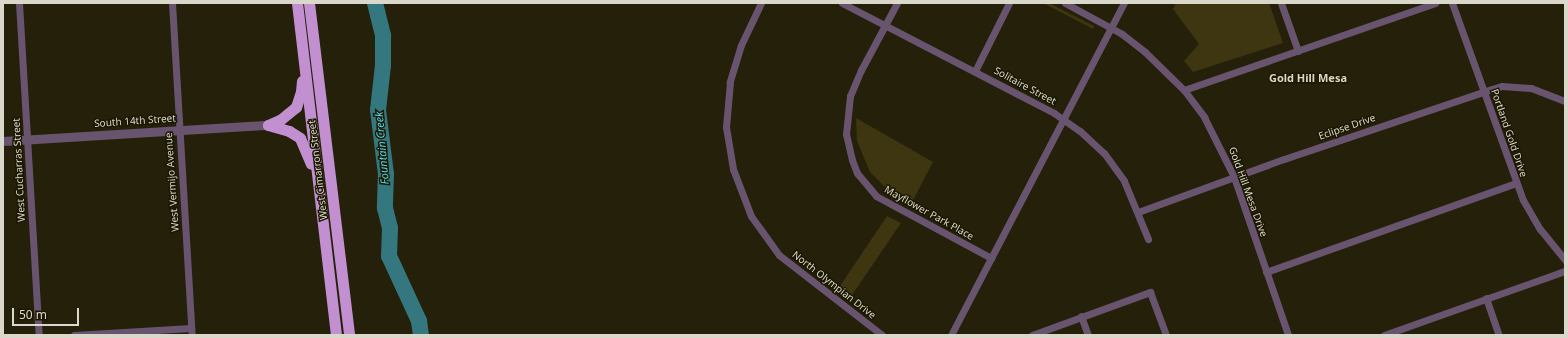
<!DOCTYPE html>
<style>
body{margin:0}
#map{position:relative;width:1568px;height:338px;overflow:hidden;background:#25200a;font-family:"Noto Sans",sans-serif}
div>[style]{position:absolute}
.green>*{inset:0;background:#3e3610}
.river>*{height:16px;margin:-8px;padding:0 8px;transform-origin:8px;border-radius:8px;background:#34777f}
.minor>*{height:7px;margin:-3.5px;padding:0 3.5px;transform-origin:3.5px;border-radius:3.5px;background:#69546f}
.tertiary>*{height:9px;margin:-4.5px;padding:0 4.5px;transform-origin:4.5px;border-radius:4.5px;background:#69546f}
.trunk>*{height:11px;margin:-5.5px;padding:0 5.5px;transform-origin:5.5px;border-radius:5.5px;background:#c290d0}
span{translate:-50% -50%;white-space:nowrap;text-align:center;line-height:1.15;-webkit-text-stroke:3px #1b1702;paint-order:stroke}
.street-label{font-size:10px;color:#dad8ca}
.neighbourhood-label{font-size:11px;color:#ddd8bc;font-weight:700}
.water-label{font-size:11px;color:#56daea;font-style:italic}
.frame{position:absolute;inset:0;border:4px solid #dad8ca;pointer-events:none}
.scale{position:absolute;left:12px;top:308px;width:67px;height:18px;box-sizing:border-box;border:2px solid #dad8ca;border-top:0;padding-left:5px;font-size:12px;line-height:14px;white-space:nowrap;color:#dad8ca;-webkit-text-stroke:3px #1b1702;paint-order:stroke}
</style>
<div id="map">
<div class="green">
<div style="clip-path:polygon(1043px 3px,1049px 3px,1094px 26px,1093px 29px)"></div>
<div style="clip-path:polygon(1176px 3px,1269px 3px,1283px 43px,1193px 72px,1184px 61px,1199px 44px,1173px 9px)"></div>
<div style="clip-path:polygon(856px 118px,933px 162px,911px 204px,888px 190px,870px 172px,857px 141px)"></div>
<div style="clip-path:polygon(887px 216px,901px 223px,850px 298px,838px 289px)"></div>
</div>
<div class="river">
<div style="left:375px;top:3px;width:34px;rotate:76deg"></div>
<div style="left:383px;top:36px;width:29px;rotate:90deg"></div>
<div style="left:383px;top:65px;width:45px;rotate:96.3deg"></div>
<div style="left:378px;top:110px;width:64px;rotate:82.9deg"></div>
<div style="left:386px;top:174px;width:34px;rotate:92deg"></div>
<div style="left:385px;top:208px;width:21px;rotate:76deg"></div>
<div style="left:390px;top:228px;width:28px;rotate:92deg"></div>
<div style="left:389px;top:256px;width:72px;rotate:65.2deg"></div>
<div style="left:419px;top:321px;width:14px;rotate:82deg"></div>
</div>
<div class="minor">
<div style="left:19px;top:3px;width:333px;rotate:86.6deg"></div>
<div style="left:172px;top:3px;width:333px;rotate:86.6deg"></div>
<div style="left:761px;top:3px;width:47px;rotate:115.5deg"></div>
<div style="left:741px;top:45px;width:39px;rotate:107deg"></div>
<div style="left:730px;top:82px;width:45px;rotate:95.1deg"></div>
<div style="left:726px;top:127px;width:43px;rotate:80.5deg"></div>
<div style="left:733px;top:169px;width:50px;rotate:69deg"></div>
<div style="left:751px;top:216px;width:48px;rotate:54.3deg"></div>
<div style="left:779px;top:255px;width:130px;rotate:37.8deg"></div>
<div style="left:842px;top:3px;width:239px;rotate:27.4deg"></div>
<div style="left:1054px;top:113px;width:32px;rotate:35deg"></div>
<div style="left:1080px;top:131px;width:33px;rotate:43deg"></div>
<div style="left:1104px;top:153px;width:34px;rotate:54deg"></div>
<div style="left:1124px;top:181px;width:63px;rotate:67.5deg"></div>
<div style="left:897px;top:3px;width:76px;rotate:118.2deg"></div>
<div style="left:861px;top:70px;width:28px;rotate:113deg"></div>
<div style="left:850px;top:96px;width:38px;rotate:96deg"></div>
<div style="left:846px;top:134px;width:27px;rotate:77deg"></div>
<div style="left:852px;top:160px;width:14px;rotate:69deg"></div>
<div style="left:857px;top:173px;width:30px;rotate:50deg"></div>
<div style="left:876px;top:196px;width:131px;rotate:28.3deg"></div>
<div style="left:1065px;top:3px;width:65px;rotate:28.5deg"></div>
<div style="left:1122px;top:34px;width:29px;rotate:38deg"></div>
<div style="left:1145px;top:52px;width:54px;rotate:44.3deg"></div>
<div style="left:1184px;top:90px;width:34px;rotate:53deg"></div>
<div style="left:1204px;top:117px;width:67px;rotate:63.4deg"></div>
<div style="left:1234px;top:177px;width:167px;rotate:71.1deg"></div>
<div style="left:1281px;top:3px;width:51px;rotate:70.5deg"></div>
<div style="left:1452px;top:3px;width:209px;rotate:70.2deg"></div>
<div style="left:1523px;top:200px;width:34px;rotate:60deg"></div>
<div style="left:1540px;top:229px;width:40px;rotate:51deg"></div>
<div style="left:975px;top:71px;width:76px;rotate:-63.4deg"></div>
<div style="left:1184px;top:90px;width:266px;rotate:-19.1deg"></div>
<div style="left:1138px;top:212px;width:155px;rotate:-20deg"></div>
<div style="left:1284px;top:159px;width:219px;rotate:-18.6deg"></div>
<div style="left:1492px;top:89px;width:10px;rotate:-17deg"></div>
<div style="left:1502px;top:86px;width:29px;rotate:4deg"></div>
<div style="left:1531px;top:88px;width:36px;rotate:21deg"></div>
<div style="left:1266px;top:272px;width:265px;rotate:-19.6deg"></div>
<div style="left:1486px;top:298px;width:39px;rotate:71deg"></div>
<div style="left:1081px;top:316px;width:20px;rotate:70deg"></div>
<div style="left:74px;top:335px;width:117px;rotate:-3.4deg"></div>
<div style="left:951px;top:335px;width:374px;rotate:-62.5deg"></div>
<div style="left:1032px;top:335px;width:126px;rotate:-20deg"></div>
<div style="left:1150px;top:292px;width:46px;rotate:69.6deg"></div>
<div style="left:1384px;top:335px;width:192px;rotate:-19.5deg"></div>
</div>
<div class="tertiary">
<div style="left:3px;top:141px;width:265px;rotate:-3.5deg"></div>
</div>
<div class="trunk">
<div style="left:297px;top:3px;width:334px;rotate:83.3deg"></div>
<div style="left:309px;top:3px;width:334px;rotate:83.1deg"></div>
<div style="left:268px;top:125px;width:22px;rotate:16deg"></div>
<div style="left:289px;top:131px;width:13px;rotate:32deg"></div>
<div style="left:300px;top:138px;width:28px;rotate:67deg"></div>
<div style="left:268px;top:125px;width:13px;rotate:-23deg"></div>
<div style="left:280px;top:120px;width:21px;rotate:-39deg"></div>
<div style="left:296px;top:107px;width:16px;rotate:-72deg"></div>
<div style="left:301px;top:92px;width:11px;rotate:-85deg"></div>
</div>
<div class="street-label">
<span style="left:1025px;top:86px;rotate:28deg">Solitaire Street</span>
<span style="left:135px;top:121px;rotate:-4deg">South 14th Street</span>
<span style="left:1347px;top:127px;rotate:-19deg">Eclipse Drive</span>
<span style="left:1509px;top:133px;rotate:71deg">Portland Gold Drive</span>
<span style="left:19px;top:170px;rotate:-93deg">West Cucharras Street</span>
<span style="left:318px;top:170px;rotate:-97deg">West Cimarron Street</span>
<span style="left:172px;top:182px;rotate:-94deg">West Vermijo Avenue</span>
<span style="left:1248px;top:192px;rotate:70deg">Gold Hill Mesa Drive</span>
<span style="left:929px;top:213px;rotate:29deg">Mayflower Park Place</span>
<span style="left:834px;top:285px;rotate:38deg">North Olympian Drive</span>
</div>
<div class="neighbourhood-label">
<span style="left:1308px;top:78px">Gold Hill Mesa</span>
</div>
<div class="water-label">
<span style="left:382px;top:148px;rotate:-95deg">Fountain Creek</span>
</div>
<div class="frame"></div>
<div class="scale">50 m</div>
</div>
